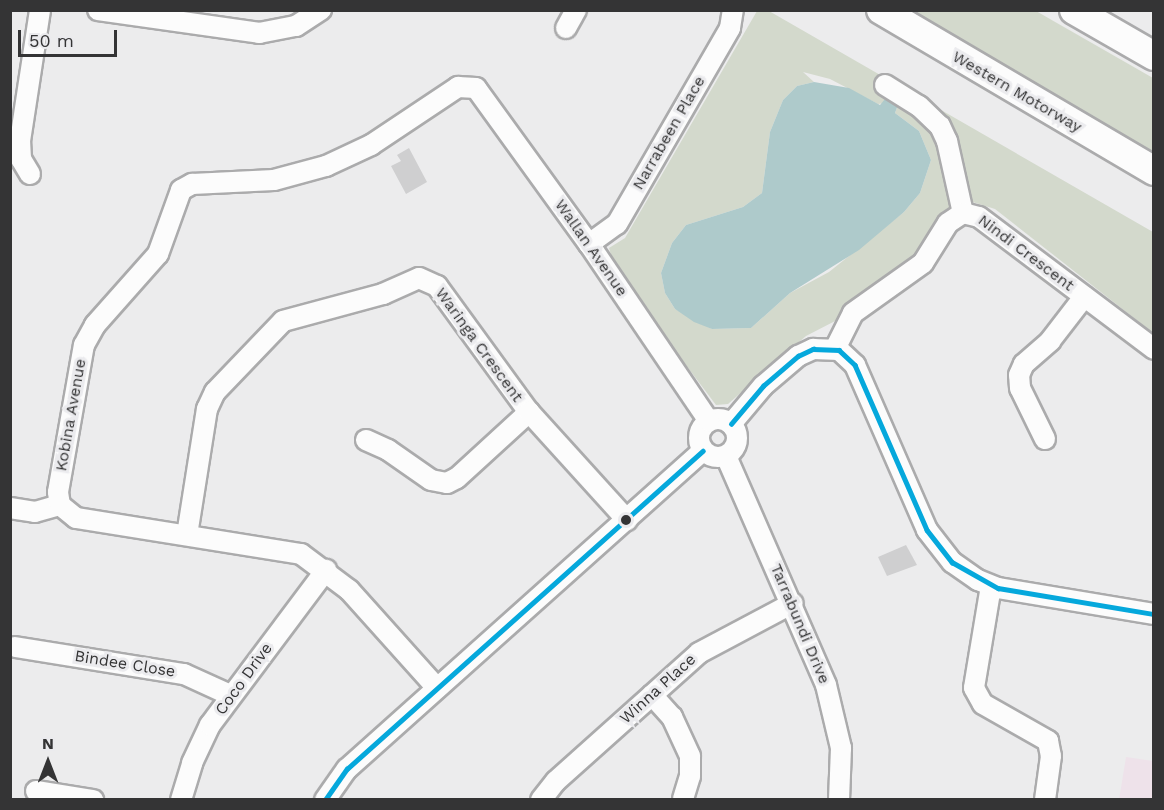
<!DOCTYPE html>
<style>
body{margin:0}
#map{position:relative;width:1164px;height:810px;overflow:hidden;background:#ececed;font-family:"Work Sans",sans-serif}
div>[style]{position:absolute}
.education>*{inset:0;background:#eee2ea}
.green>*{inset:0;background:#d3d9cc}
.water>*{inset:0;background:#aecacb}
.building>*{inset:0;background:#cfcfd0}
.roads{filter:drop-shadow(2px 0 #ababac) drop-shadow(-2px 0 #ababac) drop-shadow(0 2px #ababac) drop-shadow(0 -2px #ababac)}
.minor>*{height:20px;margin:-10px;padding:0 10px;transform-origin:10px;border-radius:10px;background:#fcfcfc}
.minor>.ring{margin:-10px;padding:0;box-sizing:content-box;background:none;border:20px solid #fcfcfc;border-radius:50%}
.highway>*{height:28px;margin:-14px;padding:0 14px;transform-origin:14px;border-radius:14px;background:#fcfcfc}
.bus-1>*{height:4.5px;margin:-2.25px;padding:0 2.25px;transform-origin:2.25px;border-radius:2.25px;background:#05a8dc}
.dots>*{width:16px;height:16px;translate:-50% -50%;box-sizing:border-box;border:3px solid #ebebee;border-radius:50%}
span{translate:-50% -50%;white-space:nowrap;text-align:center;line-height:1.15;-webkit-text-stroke:6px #ebebee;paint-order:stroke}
.street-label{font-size:16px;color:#343435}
.frame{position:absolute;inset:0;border:12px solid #343435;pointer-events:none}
.north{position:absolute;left:18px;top:732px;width:60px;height:60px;-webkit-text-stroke:4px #ebebee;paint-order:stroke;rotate:0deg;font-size:16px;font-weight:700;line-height:24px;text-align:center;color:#343435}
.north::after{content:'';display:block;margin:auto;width:21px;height:27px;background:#343435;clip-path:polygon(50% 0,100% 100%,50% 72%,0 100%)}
.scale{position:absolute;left:18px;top:30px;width:99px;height:27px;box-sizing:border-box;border:3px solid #343435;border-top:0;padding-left:8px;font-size:18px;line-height:21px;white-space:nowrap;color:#343435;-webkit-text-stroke:4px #ebebee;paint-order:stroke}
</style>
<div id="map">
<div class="education">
<div style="clip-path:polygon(1126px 757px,1153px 761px,1153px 799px,1119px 800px)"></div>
</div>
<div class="green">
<div style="clip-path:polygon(757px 11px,769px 11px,1153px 232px,1153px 333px,995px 209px,966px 200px,944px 127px,910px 96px,886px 82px,883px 87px,890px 93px,885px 103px,878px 104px,830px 79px,803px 72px,814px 82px,797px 86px,783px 100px,770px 132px,762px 193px,743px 207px,686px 225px,672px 243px,661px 273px,665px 293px,675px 309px,712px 329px,751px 328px,790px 293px,829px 272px,904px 212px,920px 193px,931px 160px,919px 131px,895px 113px,900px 99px,921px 112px,939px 130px,947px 151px,955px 200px,912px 260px,839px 319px,806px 336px,728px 404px,716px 405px,616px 272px,609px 248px,625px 238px)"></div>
<div style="clip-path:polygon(912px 11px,1036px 11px,1153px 78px,1153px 152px)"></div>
</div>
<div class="water">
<div style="clip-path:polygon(814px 82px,849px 88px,880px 105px,890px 93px,900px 99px,895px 113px,919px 131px,931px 160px,920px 193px,904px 212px,859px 250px,790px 293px,751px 328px,712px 329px,694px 322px,675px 309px,665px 293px,661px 273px,672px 243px,686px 225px,743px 207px,762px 193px,770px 132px,783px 100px,797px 86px)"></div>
</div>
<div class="building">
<div style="clip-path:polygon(409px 148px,427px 182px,406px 194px,391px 166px,401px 161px,397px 155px)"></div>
<div style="clip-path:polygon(906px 545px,917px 565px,887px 576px,878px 557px)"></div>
</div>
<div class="roads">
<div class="minor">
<div style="left:98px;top:10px;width:163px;rotate:8.1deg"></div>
<div style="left:259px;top:33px;width:38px;rotate:-11deg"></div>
<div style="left:296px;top:26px;width:30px;rotate:-33deg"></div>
<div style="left:566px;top:28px;width:21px;rotate:-61deg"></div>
<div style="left:885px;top:85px;width:40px;rotate:32deg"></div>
<div style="left:919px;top:106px;width:29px;rotate:44deg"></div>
<div style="left:940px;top:126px;width:17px;rotate:65deg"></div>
<div style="left:947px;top:141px;width:74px;rotate:77.5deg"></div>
<div style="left:30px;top:174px;width:17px;rotate:-121deg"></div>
<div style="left:21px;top:159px;width:18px;rotate:-93deg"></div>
<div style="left:20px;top:141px;width:133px;rotate:-81.3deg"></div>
<div style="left:589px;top:244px;width:34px;rotate:-36deg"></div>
<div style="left:617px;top:224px;width:226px;rotate:-60deg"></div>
<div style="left:730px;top:28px;width:18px;rotate:-81deg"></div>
<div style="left:835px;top:349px;width:40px;rotate:-63.4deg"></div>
<div style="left:853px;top:313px;width:86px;rotate:-35.5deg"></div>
<div style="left:923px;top:263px;width:47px;rotate:-58deg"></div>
<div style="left:948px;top:223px;width:18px;rotate:-34deg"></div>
<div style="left:963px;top:213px;width:16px;rotate:14deg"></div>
<div style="left:979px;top:217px;width:219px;rotate:37deg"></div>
<div class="ring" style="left:699px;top:419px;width:18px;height:18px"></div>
<div style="left:731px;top:424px;width:50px;rotate:-49.9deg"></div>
<div style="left:763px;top:386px;width:46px;rotate:-40.6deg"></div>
<div style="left:798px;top:356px;width:17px;rotate:-25deg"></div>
<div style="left:813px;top:349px;width:26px;rotate:2deg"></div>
<div style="left:839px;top:350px;width:22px;rotate:43deg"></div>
<div style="left:855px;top:365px;width:180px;rotate:66.4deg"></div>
<div style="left:927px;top:530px;width:41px;rotate:52deg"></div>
<div style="left:952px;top:562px;width:32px;rotate:35deg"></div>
<div style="left:978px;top:580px;width:22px;rotate:22deg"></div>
<div style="left:998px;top:588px;width:158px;rotate:9.5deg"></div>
<div style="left:1045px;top:439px;width:57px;rotate:-116.1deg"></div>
<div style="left:1020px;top:388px;width:13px;rotate:-94deg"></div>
<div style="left:1019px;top:375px;width:12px;rotate:-66deg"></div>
<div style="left:1024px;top:364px;width:35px;rotate:-41deg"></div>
<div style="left:1050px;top:341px;width:56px;rotate:-52.3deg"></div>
<div style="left:366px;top:440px;width:24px;rotate:24deg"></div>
<div style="left:388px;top:450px;width:52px;rotate:34.9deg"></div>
<div style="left:431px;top:480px;width:16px;rotate:11deg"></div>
<div style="left:447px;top:483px;width:11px;rotate:-27deg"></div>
<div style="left:457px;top:478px;width:98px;rotate:-42.5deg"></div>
<div style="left:726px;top:456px;width:250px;rotate:66.4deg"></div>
<div style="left:826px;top:685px;width:65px;rotate:76.6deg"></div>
<div style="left:841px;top:748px;width:52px;rotate:92.2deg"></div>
<div style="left:10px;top:508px;width:25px;rotate:9deg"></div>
<div style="left:35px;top:512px;width:26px;rotate:-16deg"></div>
<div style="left:187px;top:535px;width:128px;rotate:-81deg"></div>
<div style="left:207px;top:409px;width:19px;rotate:-65deg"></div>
<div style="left:215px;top:392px;width:98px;rotate:-46.2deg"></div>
<div style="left:283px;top:321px;width:104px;rotate:-15.1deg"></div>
<div style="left:383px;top:294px;width:39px;rotate:-24deg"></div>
<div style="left:419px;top:278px;width:20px;rotate:24deg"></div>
<div style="left:437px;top:286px;width:156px;rotate:53.9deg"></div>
<div style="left:529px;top:412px;width:146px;rotate:47.8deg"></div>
<div style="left:991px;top:586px;width:103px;rotate:99.5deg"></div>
<div style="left:974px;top:688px;width:18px;rotate:61deg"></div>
<div style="left:983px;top:704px;width:75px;rotate:29.6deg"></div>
<div style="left:1048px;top:741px;width:15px;rotate:79deg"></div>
<div style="left:1051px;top:756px;width:44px;rotate:97.8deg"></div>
<div style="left:15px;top:647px;width:171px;rotate:9.1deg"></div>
<div style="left:184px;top:674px;width:51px;rotate:24.5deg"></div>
<div style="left:437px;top:688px;width:132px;rotate:-131.9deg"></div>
<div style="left:349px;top:590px;width:60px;rotate:-143.1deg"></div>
<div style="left:301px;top:554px;width:228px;rotate:-170.9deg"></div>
<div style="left:76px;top:518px;width:21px;rotate:-141deg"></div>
<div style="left:60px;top:505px;width:13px;rotate:-99deg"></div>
<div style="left:58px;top:492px;width:149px;rotate:-80deg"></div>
<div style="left:84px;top:345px;width:23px;rotate:-61deg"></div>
<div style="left:95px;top:325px;width:95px;rotate:-48.4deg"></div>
<div style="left:158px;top:254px;width:68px;rotate:-70.2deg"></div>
<div style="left:181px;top:190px;width:13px;rotate:-29deg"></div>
<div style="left:192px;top:184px;width:82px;rotate:-2.8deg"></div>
<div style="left:274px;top:180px;width:54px;rotate:-15.1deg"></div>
<div style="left:326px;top:166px;width:50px;rotate:-25deg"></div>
<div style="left:371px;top:145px;width:105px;rotate:-33.7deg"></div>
<div style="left:458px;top:87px;width:18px;rotate:3deg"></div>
<div style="left:476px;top:88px;width:193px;rotate:54.1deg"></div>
<div style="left:589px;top:244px;width:214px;rotate:55.9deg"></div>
<div style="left:652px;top:695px;width:30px;rotate:48deg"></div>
<div style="left:672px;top:717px;width:43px;rotate:65.2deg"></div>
<div style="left:690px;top:756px;width:20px;rotate:90deg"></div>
<div style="left:690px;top:776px;width:24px;rotate:107deg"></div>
<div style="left:36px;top:791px;width:58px;rotate:9deg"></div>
<div style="left:181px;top:800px;width:39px;rotate:-73deg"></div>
<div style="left:192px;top:763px;width:42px;rotate:-64.7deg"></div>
<div style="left:210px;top:725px;width:194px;rotate:-53.2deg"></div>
<div style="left:325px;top:800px;width:38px;rotate:-55deg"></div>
<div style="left:347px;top:769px;width:477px;rotate:-41.8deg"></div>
<div style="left:541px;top:800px;width:24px;rotate:-52deg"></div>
<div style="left:556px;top:781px;width:192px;rotate:-41.8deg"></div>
<div style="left:699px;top:653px;width:106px;rotate:-28deg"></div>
</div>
<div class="highway">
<div style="left:881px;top:10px;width:317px;rotate:30.5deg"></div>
<div style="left:1074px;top:10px;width:92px;rotate:29.9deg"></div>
</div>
</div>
<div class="bus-1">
<div style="left:731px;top:424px;width:50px;rotate:-49.9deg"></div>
<div style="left:763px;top:386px;width:46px;rotate:-40.6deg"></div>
<div style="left:798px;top:356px;width:17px;rotate:-25deg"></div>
<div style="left:813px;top:349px;width:26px;rotate:2deg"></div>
<div style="left:839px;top:350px;width:22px;rotate:43deg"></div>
<div style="left:855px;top:365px;width:180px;rotate:66.4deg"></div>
<div style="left:927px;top:530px;width:41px;rotate:52deg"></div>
<div style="left:952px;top:562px;width:53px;rotate:29.5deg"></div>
<div style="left:998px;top:588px;width:158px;rotate:9.5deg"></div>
<div style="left:325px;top:800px;width:38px;rotate:-55deg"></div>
<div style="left:347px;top:769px;width:477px;rotate:-41.8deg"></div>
</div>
<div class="dots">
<div style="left:626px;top:520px;background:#343435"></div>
</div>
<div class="street-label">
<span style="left:1017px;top:92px;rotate:30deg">Western Motorway</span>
<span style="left:669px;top:133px;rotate:-60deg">Narrabeen Place</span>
<span style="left:591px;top:248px;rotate:55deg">Wallan Avenue</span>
<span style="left:1026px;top:253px;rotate:37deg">Nindi Crescent</span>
<span style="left:479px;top:345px;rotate:54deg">Waringa Crescent</span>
<span style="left:71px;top:415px;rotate:-80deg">Kobina Avenue</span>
<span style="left:800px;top:624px;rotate:67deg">Tarrabundi Drive</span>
<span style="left:125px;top:664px;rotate:9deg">Bindee Close</span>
<span style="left:244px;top:679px;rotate:-54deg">Coco Drive</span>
<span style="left:658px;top:689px;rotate:-42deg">Winna Place</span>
</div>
<div class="frame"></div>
<div class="north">N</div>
<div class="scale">50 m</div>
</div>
